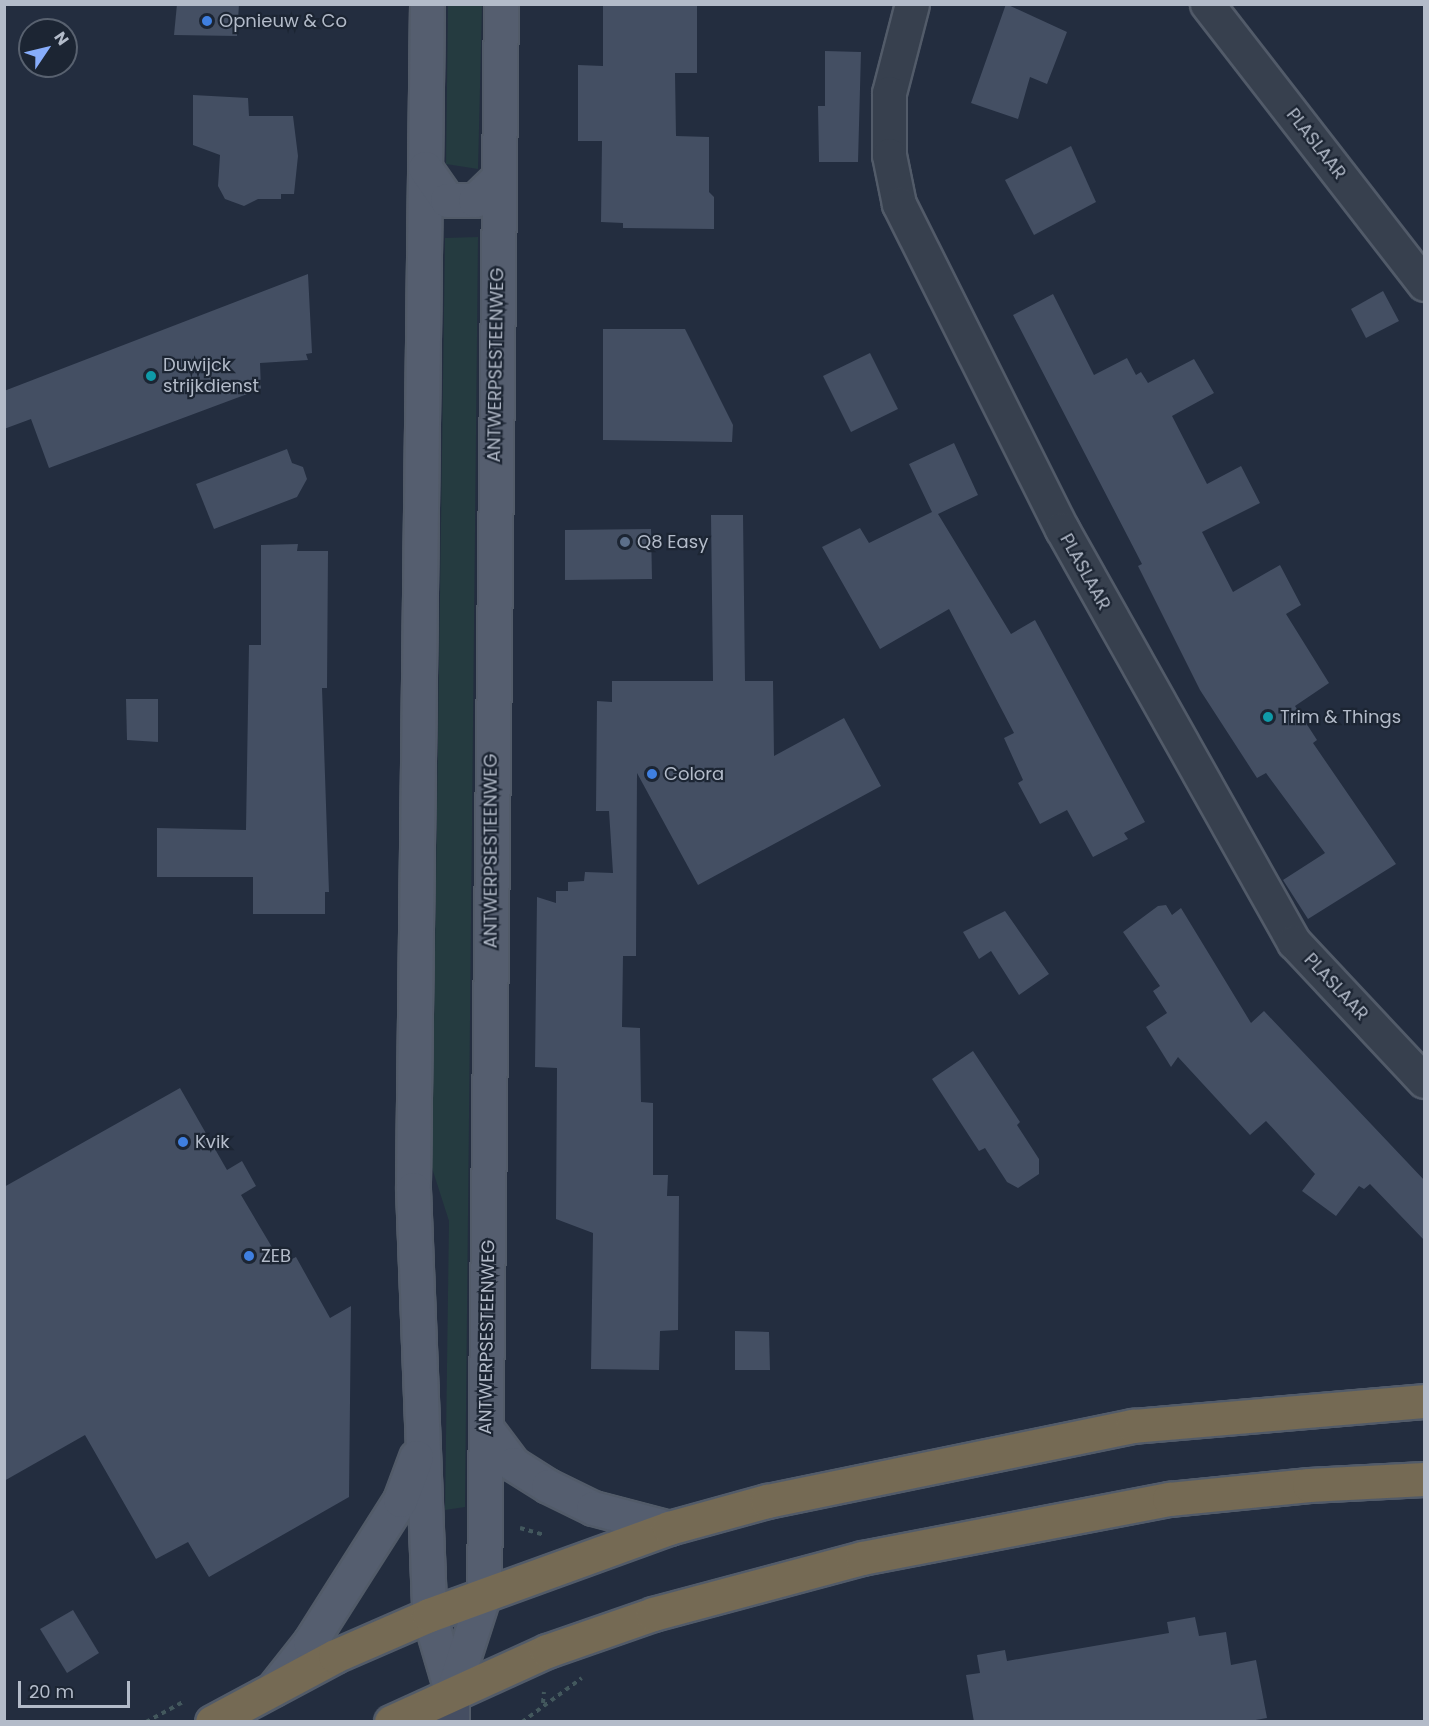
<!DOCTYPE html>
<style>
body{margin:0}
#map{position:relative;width:1429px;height:1726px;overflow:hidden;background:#232d3f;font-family:Poppins,sans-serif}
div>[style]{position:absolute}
.green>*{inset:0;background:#253b40}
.building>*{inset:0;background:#444f63}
.path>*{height:4px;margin-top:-2px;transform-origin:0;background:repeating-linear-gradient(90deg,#43585d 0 4.5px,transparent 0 9px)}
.roads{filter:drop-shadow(2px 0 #525b69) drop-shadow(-2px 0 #525b69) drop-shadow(0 2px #525b69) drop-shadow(0 -2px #525b69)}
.street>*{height:33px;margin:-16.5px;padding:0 16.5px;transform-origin:16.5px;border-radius:16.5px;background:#37404e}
.secondary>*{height:33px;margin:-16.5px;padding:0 16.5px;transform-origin:16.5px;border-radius:16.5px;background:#454e62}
.primary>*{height:33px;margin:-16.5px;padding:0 16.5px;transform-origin:16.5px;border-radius:16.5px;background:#555e6f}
.highway>*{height:33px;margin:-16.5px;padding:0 16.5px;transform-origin:16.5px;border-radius:16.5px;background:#756a54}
.dots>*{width:16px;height:16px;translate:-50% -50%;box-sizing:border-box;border:3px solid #1c2533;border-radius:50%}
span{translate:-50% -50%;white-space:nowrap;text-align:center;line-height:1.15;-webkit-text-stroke:4.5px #1c2533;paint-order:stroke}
.poi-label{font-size:18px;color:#b3bbc9}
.left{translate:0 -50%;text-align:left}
.street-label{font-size:18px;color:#b3bbc9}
.frame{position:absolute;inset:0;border:6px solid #b3bbc9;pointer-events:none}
.north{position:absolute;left:18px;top:18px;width:60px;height:60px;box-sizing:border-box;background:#1c2533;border:2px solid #58616f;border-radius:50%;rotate:55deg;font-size:16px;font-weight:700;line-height:24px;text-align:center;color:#b3bbc9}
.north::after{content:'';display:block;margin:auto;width:21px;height:27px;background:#87adfb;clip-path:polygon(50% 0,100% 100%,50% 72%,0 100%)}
.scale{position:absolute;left:18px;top:1681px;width:112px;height:27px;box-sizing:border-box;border:3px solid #b3bbc9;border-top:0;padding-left:8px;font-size:18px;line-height:21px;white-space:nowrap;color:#b3bbc9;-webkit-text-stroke:4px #1c2533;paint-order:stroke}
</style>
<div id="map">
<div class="green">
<div style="clip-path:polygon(448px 5px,482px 5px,478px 169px,446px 164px)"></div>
<div style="clip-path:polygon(478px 237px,465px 1507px,445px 1510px,449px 1221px,432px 1168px,445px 238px)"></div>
</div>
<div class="building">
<div style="clip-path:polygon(177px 4px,239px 4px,237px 36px,174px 35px)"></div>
<div style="clip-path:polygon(603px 4px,697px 4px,697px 73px,675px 73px,676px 136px,709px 137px,709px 192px,714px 197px,714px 229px,623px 228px,623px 223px,601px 222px,602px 141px,578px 141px,578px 65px,603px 66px)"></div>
<div style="clip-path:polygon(1006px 4px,1067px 32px,1047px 84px,1030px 77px,1018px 119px,971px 103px)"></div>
<div style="clip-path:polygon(825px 51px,861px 52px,858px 162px,819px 162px,818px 106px,825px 106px)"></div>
<div style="clip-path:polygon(193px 95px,248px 98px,249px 116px,293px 116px,298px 156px,294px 194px,281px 194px,281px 199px,258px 199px,244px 206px,225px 199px,218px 186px,220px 155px,193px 145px)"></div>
<div style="clip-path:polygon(1071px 146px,1096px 202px,1034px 235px,1005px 180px)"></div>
<div style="clip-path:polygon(308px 274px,312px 353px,306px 354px,308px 360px,260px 363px,261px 389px,49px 468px,31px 419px,4px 429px,4px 391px)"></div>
<div style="clip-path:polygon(1383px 291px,1399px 321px,1366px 338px,1351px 309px)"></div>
<div style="clip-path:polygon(1053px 294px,1094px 375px,1127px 358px,1136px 375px,1141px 372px,1148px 383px,1194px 359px,1214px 393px,1172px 416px,1207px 484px,1241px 466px,1260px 503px,1202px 532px,1233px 592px,1280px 565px,1301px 605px,1286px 614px,1329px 683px,1295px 706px,1317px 740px,1313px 743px,1396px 864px,1308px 919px,1283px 880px,1325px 853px,1266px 773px,1257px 778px,1200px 690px,1138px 566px,1142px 564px,1013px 315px)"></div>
<div style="clip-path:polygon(603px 329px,685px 329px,733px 425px,732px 442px,603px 440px)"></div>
<div style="clip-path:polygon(870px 353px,898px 409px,851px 432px,823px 376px)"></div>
<div style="clip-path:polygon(954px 443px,978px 495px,938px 514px,1011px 634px,1035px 620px,1145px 822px,1124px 833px,1128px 839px,1093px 857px,1067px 810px,1040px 824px,1018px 783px,1023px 780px,1004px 738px,1014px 733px,949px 609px,880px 649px,822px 547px,860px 528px,869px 543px,932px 512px,909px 464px)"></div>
<div style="clip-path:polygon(287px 449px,292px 463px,303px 467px,307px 479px,297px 497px,214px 529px,196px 484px)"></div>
<div style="clip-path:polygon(711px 515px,743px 515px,745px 681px,773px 681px,774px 756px,844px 718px,881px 786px,698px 885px,637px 773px,636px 956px,623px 956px,622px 1027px,640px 1028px,641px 1102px,653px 1103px,653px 1175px,668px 1175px,667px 1196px,679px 1196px,678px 1330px,660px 1331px,659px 1370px,591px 1369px,593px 1233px,556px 1219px,557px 1068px,535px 1067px,537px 897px,556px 903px,556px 891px,568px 891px,568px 882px,584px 881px,585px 872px,613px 873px,609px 811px,596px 811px,597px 701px,612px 702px,612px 681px,713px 681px)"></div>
<div style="clip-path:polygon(651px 529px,652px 579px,565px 580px,565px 530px)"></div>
<div style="clip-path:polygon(298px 544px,297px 551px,328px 551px,327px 688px,322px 688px,329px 892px,325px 892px,325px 914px,253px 914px,253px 877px,157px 877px,157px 828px,246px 830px,249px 645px,261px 645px,261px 545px)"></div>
<div style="clip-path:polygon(126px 699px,158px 699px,158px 742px,127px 740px)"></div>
<div style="clip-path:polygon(1166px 905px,1172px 915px,1181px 908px,1251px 1023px,1264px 1011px,1425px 1181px,1425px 1241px,1370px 1184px,1364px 1189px,1359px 1186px,1336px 1216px,1302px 1191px,1315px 1174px,1266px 1121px,1250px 1135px,1178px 1057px,1171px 1067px,1146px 1027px,1167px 1013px,1153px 991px,1160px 986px,1123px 932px,1158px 906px)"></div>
<div style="clip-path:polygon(1005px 911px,1049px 974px,1019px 995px,991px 951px,979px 959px,963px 932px)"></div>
<div style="clip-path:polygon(973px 1051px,1020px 1122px,1017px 1125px,1039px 1159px,1039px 1174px,1018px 1188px,1007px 1182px,985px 1148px,979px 1151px,932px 1079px)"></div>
<div style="clip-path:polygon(180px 1088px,227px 1170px,242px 1161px,256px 1186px,241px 1195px,282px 1264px,296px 1257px,330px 1318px,351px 1306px,349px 1497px,209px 1577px,188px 1542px,156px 1559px,85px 1435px,4px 1481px,4px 1187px)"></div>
<div style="clip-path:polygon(735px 1331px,769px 1332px,770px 1370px,735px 1370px)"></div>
<div style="clip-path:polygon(73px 1610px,99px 1653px,67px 1673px,40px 1629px)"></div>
<div style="clip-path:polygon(1195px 1617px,1199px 1636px,1226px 1632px,1231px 1665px,1256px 1660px,1267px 1718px,1244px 1722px,974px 1722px,966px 1675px,980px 1673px,977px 1655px,1005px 1650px,1007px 1661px,1169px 1633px,1167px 1622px)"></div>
</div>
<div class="path">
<div style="left:520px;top:1528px;width:25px;rotate:16deg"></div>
<div style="left:543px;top:1703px;width:11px;rotate:-85deg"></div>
<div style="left:146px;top:1722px;width:42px;rotate:-28.4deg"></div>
<div style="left:522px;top:1722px;width:74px;rotate:-36.3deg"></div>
</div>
<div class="roads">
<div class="street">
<div style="left:912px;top:4px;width:92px;rotate:104.5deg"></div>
<div style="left:889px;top:93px;width:62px;rotate:90deg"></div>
<div style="left:889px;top:155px;width:50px;rotate:78.5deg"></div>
<div style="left:899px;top:204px;width:364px;rotate:63.4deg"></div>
<div style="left:1062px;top:529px;width:474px;rotate:60.7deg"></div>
<div style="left:1294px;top:942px;width:190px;rotate:46.9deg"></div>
<div style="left:1207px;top:4px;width:354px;rotate:52.2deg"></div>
</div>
<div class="secondary">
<div style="left:452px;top:1722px;width:29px;rotate:-90deg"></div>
</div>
<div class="primary">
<div style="left:427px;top:4px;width:1185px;rotate:90.68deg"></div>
<div style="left:413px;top:1189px;width:426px;rotate:87.8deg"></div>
<div style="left:429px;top:1615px;width:81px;rotate:73.6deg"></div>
<div style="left:425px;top:168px;width:39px;rotate:55deg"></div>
<div style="left:447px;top:200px;width:28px"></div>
<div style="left:475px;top:200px;width:32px;rotate:-44deg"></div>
<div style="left:486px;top:1428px;width:45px;rotate:53.1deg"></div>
<div style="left:513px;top:1464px;width:41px;rotate:32.2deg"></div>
<div style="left:548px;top:1486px;width:50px;rotate:26.1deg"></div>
<div style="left:593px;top:1508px;width:79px;rotate:14.7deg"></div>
<div style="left:273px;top:1689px;width:60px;rotate:-51.8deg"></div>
<div style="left:310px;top:1642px;width:168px;rotate:-57.6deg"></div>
<div style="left:400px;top:1500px;width:46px;rotate:-69.6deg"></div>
<div style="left:452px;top:1693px;width:104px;rotate:-72.1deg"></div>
<div style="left:484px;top:1594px;width:1590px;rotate:-89.39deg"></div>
</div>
<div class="highway">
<div style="left:212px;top:1722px;width:140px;rotate:-28.2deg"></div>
<div style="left:335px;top:1656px;width:103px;rotate:-23.6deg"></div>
<div style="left:429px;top:1615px;width:255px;rotate:-19.9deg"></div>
<div style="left:669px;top:1528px;width:102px;rotate:-15.4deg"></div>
<div style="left:767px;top:1501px;width:374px;rotate:-11.6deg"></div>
<div style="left:1133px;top:1426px;width:292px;rotate:-4.9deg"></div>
<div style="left:391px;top:1722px;width:171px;rotate:-24.5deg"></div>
<div style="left:547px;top:1651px;width:112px;rotate:-19.2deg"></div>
<div style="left:653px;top:1614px;width:216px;rotate:-15deg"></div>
<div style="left:862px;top:1558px;width:313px;rotate:-10.9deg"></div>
<div style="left:1169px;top:1499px;width:141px;rotate:-5.7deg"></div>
<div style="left:1309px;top:1485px;width:115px;rotate:-3deg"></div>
</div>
</div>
<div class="dots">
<div style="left:207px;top:21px;background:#3f7fe0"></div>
<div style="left:151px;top:376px;background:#0f9aa8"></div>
<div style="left:625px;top:542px;background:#5c6f8a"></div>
<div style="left:1268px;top:717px;background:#0f9aa8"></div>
<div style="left:652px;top:774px;background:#3f7fe0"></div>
<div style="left:183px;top:1142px;background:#3f7fe0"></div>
<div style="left:249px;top:1256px;background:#3f7fe0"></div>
</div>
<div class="poi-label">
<span class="left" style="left:219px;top:21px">Opnieuw &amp; Co</span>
<span class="left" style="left:163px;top:376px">Duwijck<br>strijkdienst</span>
<span class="left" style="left:637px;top:542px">Q8 Easy</span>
<span class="left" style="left:1280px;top:717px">Trim &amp; Things</span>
<span class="left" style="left:664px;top:774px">Colora</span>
<span class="left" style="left:195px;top:1142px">Kvik</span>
<span class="left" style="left:261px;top:1256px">ZEB</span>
</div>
<div class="street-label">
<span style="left:1316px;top:144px;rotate:52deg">PLASLAAR</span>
<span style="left:496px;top:365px;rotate:-89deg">ANTWERPSESTEENWEG</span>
<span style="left:1085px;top:572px;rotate:61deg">PLASLAAR</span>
<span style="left:491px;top:851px;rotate:-90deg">ANTWERPSESTEENWEG</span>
<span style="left:1336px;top:987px;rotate:47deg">PLASLAAR</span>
<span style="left:487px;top:1337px;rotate:-89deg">ANTWERPSESTEENWEG</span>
</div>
<div class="frame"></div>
<div class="north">N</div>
<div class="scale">20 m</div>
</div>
